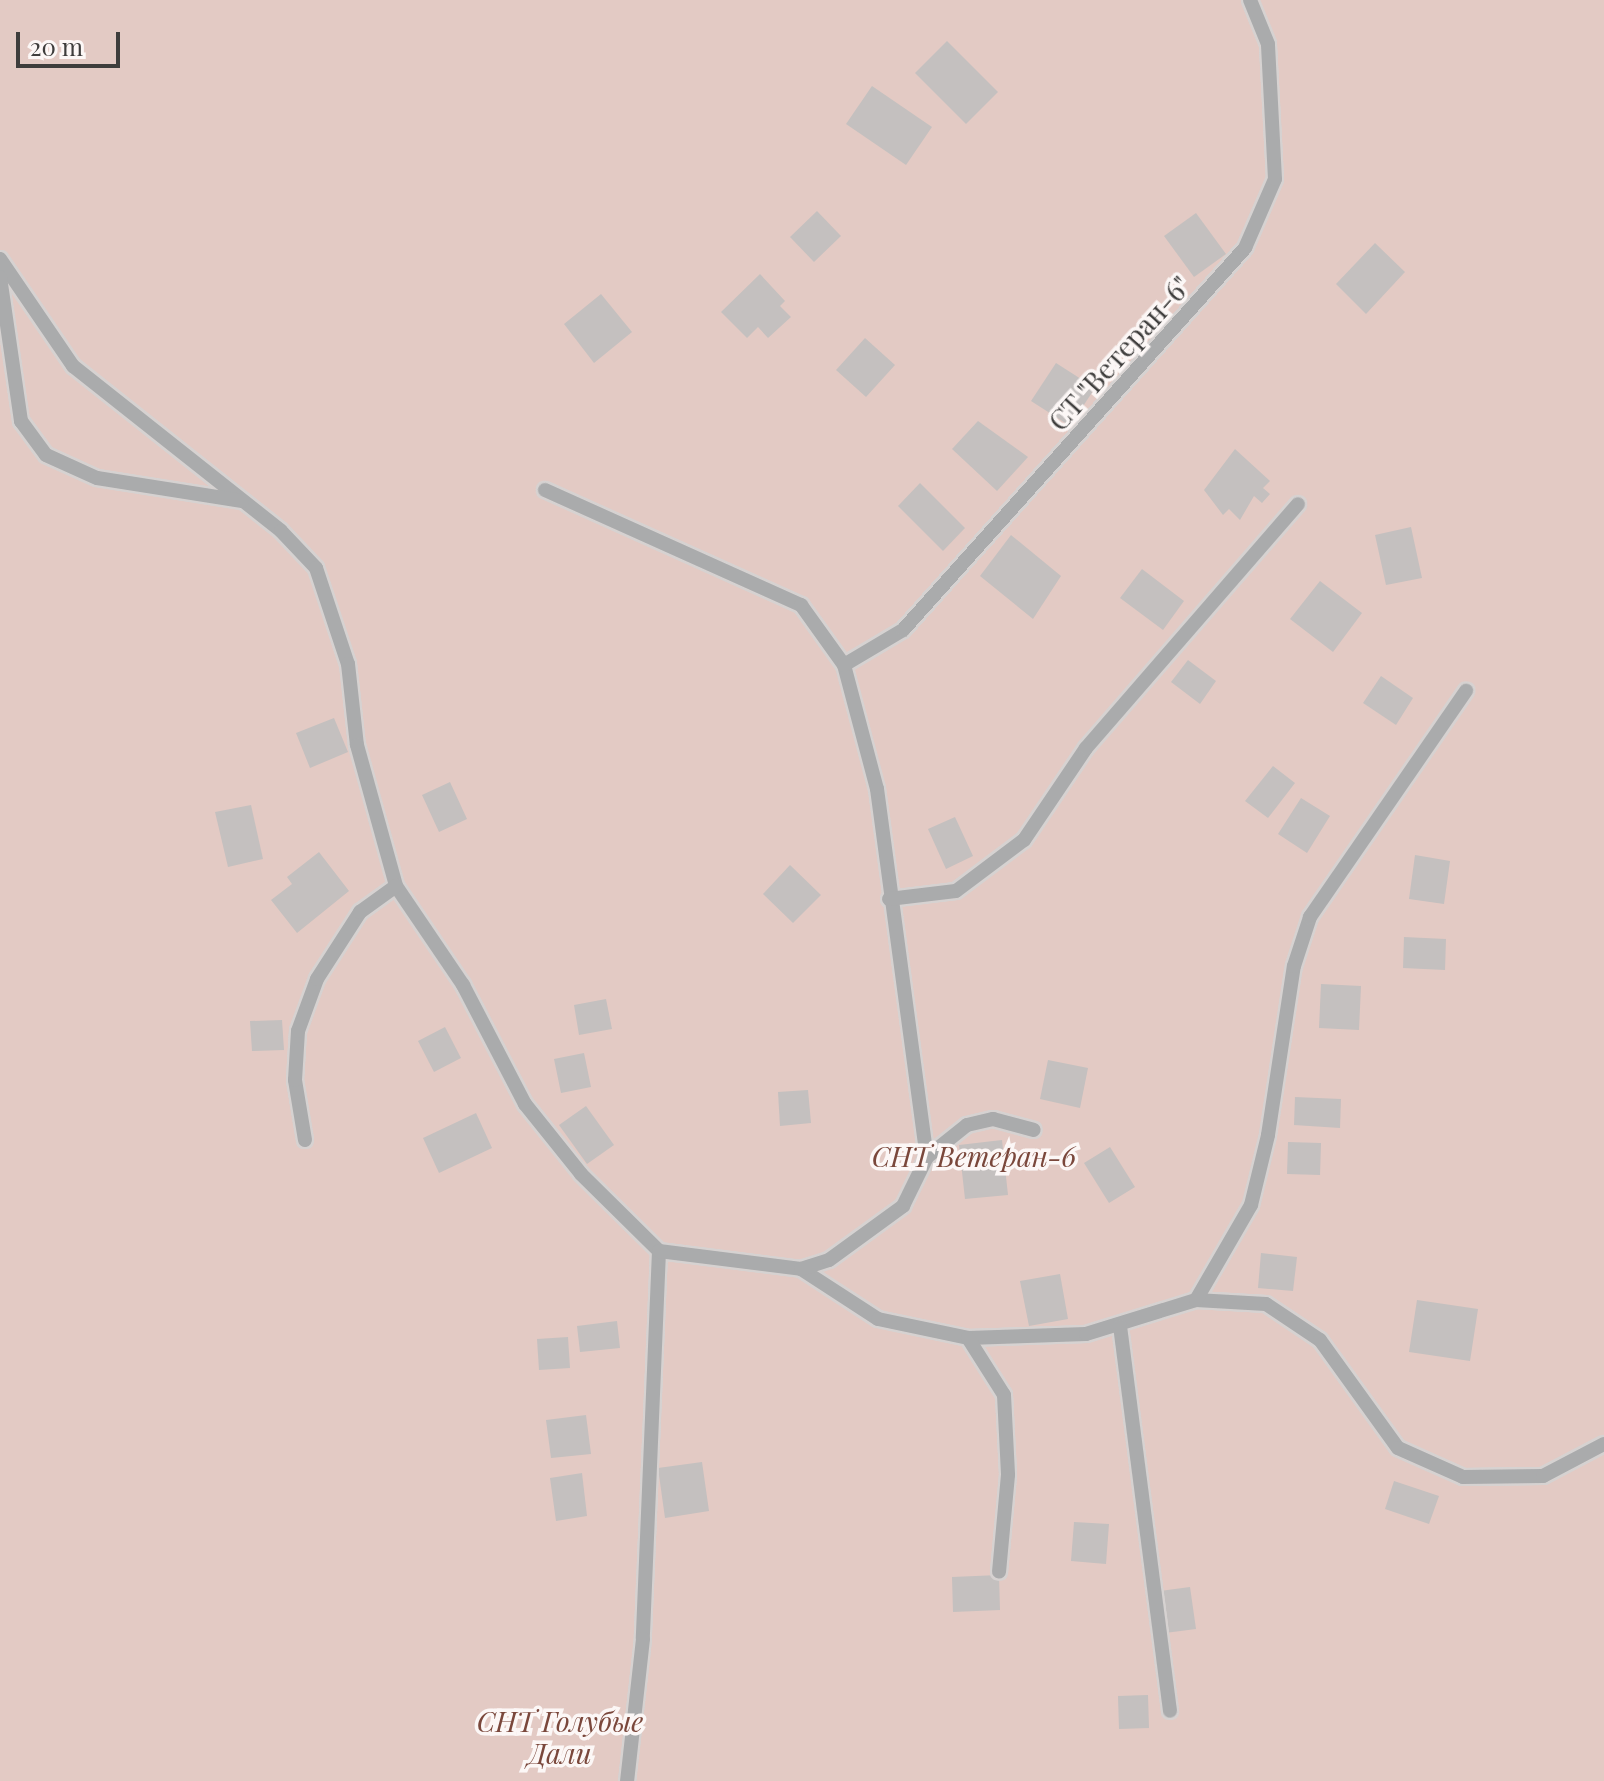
<!DOCTYPE html>
<meta charset="utf-8">
<style>
body{margin:0}
#map{position:relative;width:1604px;height:1781px;overflow:hidden;background:#fcf7f6;font-family:"Playfair Display",serif}
div>[style]{position:absolute}
.green>*{inset:0;background:#e3cac4}
.building>*{inset:0;background:#c4c0bf}
.roads{filter:drop-shadow(2px 0 #d6d2d1) drop-shadow(-2px 0 #d6d2d1) drop-shadow(0 2px #d6d2d1) drop-shadow(0 -2px #d6d2d1)}
.service>*{height:14px;margin:-7px;padding:0 7px;transform-origin:7px;border-radius:7px;background:#aaabac}
span{translate:-50% -50%;white-space:nowrap;text-align:center;line-height:1.15;-webkit-text-stroke:7px #fcf7f6;paint-order:stroke}
.street-label{font-size:28px;color:#3e3d3c}
.park-label{font-size:28px;color:#7a473b;font-style:italic}
.scale{position:absolute;left:16px;top:32px;width:104px;height:36px;box-sizing:border-box;border:4px solid #3e3d3c;border-top:0;padding-left:10px;font-size:24px;line-height:28px;white-space:nowrap;color:#3e3d3c;-webkit-text-stroke:6px #fcf7f6;paint-order:stroke}
</style>
<div id="map">
<div class="green">
<div style="clip-path:polygon(0 0,1604px 0,1604px 1781px,0 1781px)"></div>
</div>
<div class="building">
<div style="clip-path:polygon(947px 41px,998px 92px,966px 124px,915px 73px)"></div>
<div style="clip-path:polygon(872px 86px,932px 127px,906px 165px,846px 124px)"></div>
<div style="clip-path:polygon(817px 211px,841px 236px,814px 262px,790px 237px)"></div>
<div style="clip-path:polygon(1196px 213px,1226px 254px,1194px 277px,1164px 236px)"></div>
<div style="clip-path:polygon(1375px 243px,1405px 272px,1366px 314px,1336px 284px)"></div>
<div style="clip-path:polygon(760px 274px,785px 301px,780px 306px,791px 317px,768px 338px,758px 327px,747px 338px,721px 312px)"></div>
<div style="clip-path:polygon(601px 294px,632px 332px,594px 363px,564px 324px)"></div>
<div style="clip-path:polygon(865px 338px,895px 365px,866px 397px,836px 370px)"></div>
<div style="clip-path:polygon(1056px 363px,1095px 388px,1070px 426px,1031px 401px)"></div>
<div style="clip-path:polygon(978px 421px,1028px 457px,997px 491px,952px 449px)"></div>
<div style="clip-path:polygon(1235px 449px,1270px 481px,1263px 488px,1270px 494px,1262px 503px,1254px 496px,1240px 520px,1229px 509px,1223px 515px,1204px 490px)"></div>
<div style="clip-path:polygon(920px 483px,965px 528px,943px 551px,898px 506px)"></div>
<div style="clip-path:polygon(1411px 527px,1422px 578px,1386px 585px,1375px 535px)"></div>
<div style="clip-path:polygon(1011px 535px,1061px 576px,1033px 619px,980px 576px)"></div>
<div style="clip-path:polygon(1142px 569px,1184px 601px,1163px 630px,1120px 598px)"></div>
<div style="clip-path:polygon(1320px 581px,1362px 613px,1333px 652px,1290px 619px)"></div>
<div style="clip-path:polygon(1188px 660px,1216px 681px,1200px 704px,1171px 682px)"></div>
<div style="clip-path:polygon(1381px 676px,1413px 698px,1396px 725px,1363px 703px)"></div>
<div style="clip-path:polygon(334px 718px,348px 752px,310px 768px,296px 733px)"></div>
<div style="clip-path:polygon(1273px 766px,1295px 783px,1268px 818px,1245px 801px)"></div>
<div style="clip-path:polygon(450px 782px,467px 819px,439px 832px,422px 795px)"></div>
<div style="clip-path:polygon(1301px 798px,1330px 816px,1307px 853px,1278px 834px)"></div>
<div style="clip-path:polygon(251px 805px,263px 859px,228px 867px,215px 812px)"></div>
<div style="clip-path:polygon(955px 817px,973px 856px,946px 869px,928px 829px)"></div>
<div style="clip-path:polygon(319px 852px,349px 891px,297px 933px,271px 900px,292px 884px,287px 877px)"></div>
<div style="clip-path:polygon(1415px 855px,1450px 861px,1444px 904px,1409px 899px)"></div>
<div style="clip-path:polygon(790px 865px,821px 895px,793px 923px,763px 894px)"></div>
<div style="clip-path:polygon(1404px 937px,1446px 939px,1445px 970px,1403px 968px)"></div>
<div style="clip-path:polygon(1321px 984px,1361px 986px,1359px 1030px,1319px 1028px)"></div>
<div style="clip-path:polygon(606px 999px,612px 1029px,579px 1035px,574px 1005px)"></div>
<div style="clip-path:polygon(282px 1020px,284px 1050px,252px 1051px,250px 1021px)"></div>
<div style="clip-path:polygon(445px 1027px,461px 1058px,434px 1072px,418px 1041px)"></div>
<div style="clip-path:polygon(584px 1053px,591px 1087px,561px 1093px,554px 1059px)"></div>
<div style="clip-path:polygon(1048px 1060px,1088px 1068px,1080px 1108px,1040px 1099px)"></div>
<div style="clip-path:polygon(808px 1090px,811px 1123px,780px 1126px,778px 1092px)"></div>
<div style="clip-path:polygon(1295px 1097px,1341px 1099px,1340px 1128px,1294px 1125px)"></div>
<div style="clip-path:polygon(586px 1106px,614px 1145px,587px 1164px,559px 1125px)"></div>
<div style="clip-path:polygon(476px 1113px,492px 1148px,439px 1173px,423px 1138px)"></div>
<div style="clip-path:polygon(1002px 1140px,1008px 1195px,965px 1199px,959px 1145px)"></div>
<div style="clip-path:polygon(1288px 1142px,1321px 1143px,1320px 1175px,1287px 1174px)"></div>
<div style="clip-path:polygon(1110px 1147px,1135px 1187px,1109px 1203px,1084px 1163px)"></div>
<div style="clip-path:polygon(1261px 1253px,1297px 1257px,1293px 1291px,1258px 1288px)"></div>
<div style="clip-path:polygon(1060px 1274px,1068px 1319px,1029px 1326px,1020px 1281px)"></div>
<div style="clip-path:polygon(1417px 1300px,1478px 1309px,1470px 1361px,1409px 1352px)"></div>
<div style="clip-path:polygon(617px 1321px,620px 1348px,580px 1352px,577px 1326px)"></div>
<div style="clip-path:polygon(568px 1337px,570px 1368px,539px 1370px,537px 1339px)"></div>
<div style="clip-path:polygon(586px 1415px,591px 1454px,551px 1458px,546px 1420px)"></div>
<div style="clip-path:polygon(702px 1462px,709px 1511px,665px 1518px,658px 1468px)"></div>
<div style="clip-path:polygon(582px 1473px,587px 1516px,556px 1521px,550px 1478px)"></div>
<div style="clip-path:polygon(1394px 1481px,1439px 1496px,1429px 1524px,1385px 1509px)"></div>
<div style="clip-path:polygon(1074px 1522px,1109px 1524px,1106px 1564px,1071px 1561px)"></div>
<div style="clip-path:polygon(999px 1575px,1000px 1610px,953px 1612px,952px 1577px)"></div>
<div style="clip-path:polygon(1190px 1587px,1196px 1629px,1165px 1633px,1160px 1591px)"></div>
<div style="clip-path:polygon(1148px 1695px,1149px 1728px,1119px 1729px,1118px 1696px)"></div>
</div>
<div class="roads">
<div class="service">
<div style="left:0;top:259px;width:130px;rotate:55.7deg"></div>
<div style="left:73px;top:366px;width:265px;rotate:38.4deg"></div>
<div style="left:281px;top:531px;width:51px;rotate:46.6deg"></div>
<div style="left:316px;top:568px;width:101px;rotate:71.6deg"></div>
<div style="left:348px;top:664px;width:81px;rotate:83.7deg"></div>
<div style="left:357px;top:745px;width:146px;rotate:74.5deg"></div>
<div style="left:396px;top:886px;width:120px;rotate:55.9deg"></div>
<div style="left:463px;top:985px;width:134px;rotate:62.5deg"></div>
<div style="left:525px;top:1104px;width:90px;rotate:51.3deg"></div>
<div style="left:581px;top:1174px;width:110px;rotate:44.6deg"></div>
<div style="left:659px;top:1251px;width:388px;rotate:92.4deg"></div>
<div style="left:643px;top:1639px;width:143px;rotate:96.4deg"></div>
<div style="left:0;top:277px;width:146px;rotate:81.7deg"></div>
<div style="left:21px;top:421px;width:42px;rotate:53.7deg"></div>
<div style="left:46px;top:455px;width:56px;rotate:24.3deg"></div>
<div style="left:97px;top:478px;width:147px;rotate:9deg"></div>
<div style="left:545px;top:490px;width:281px;rotate:24.2deg"></div>
<div style="left:801px;top:605px;width:74px;rotate:54.4deg"></div>
<div style="left:844px;top:665px;width:128px;rotate:75.1deg"></div>
<div style="left:877px;top:789px;width:371px;rotate:82.3deg"></div>
<div style="left:844px;top:665px;width:69px;rotate:-30.7deg"></div>
<div style="left:903px;top:630px;width:513px;rotate:-48.16deg"></div>
<div style="left:1245px;top:248px;width:75px;rotate:-66.5deg"></div>
<div style="left:1275px;top:179px;width:135px;rotate:-93deg"></div>
<div style="left:1268px;top:44px;width:48px;rotate:-112.2deg"></div>
<div style="left:889px;top:899px;width:67px;rotate:-6.8deg"></div>
<div style="left:956px;top:891px;width:85px;rotate:-36.9deg"></div>
<div style="left:1024px;top:840px;width:111px;rotate:-56deg"></div>
<div style="left:1086px;top:748px;width:323px;rotate:-49deg"></div>
<div style="left:305px;top:1140px;width:61px;rotate:-99.5deg"></div>
<div style="left:295px;top:1080px;width:49px;rotate:-86.5deg"></div>
<div style="left:298px;top:1031px;width:55px;rotate:-69.9deg"></div>
<div style="left:317px;top:979px;width:80px;rotate:-57.3deg"></div>
<div style="left:360px;top:912px;width:44px;rotate:-35.8deg"></div>
<div style="left:659px;top:1251px;width:143px;rotate:7.2deg"></div>
<div style="left:801px;top:1269px;width:92px;rotate:33deg"></div>
<div style="left:878px;top:1319px;width:92px;rotate:11.9deg"></div>
<div style="left:968px;top:1338px;width:118px;rotate:-1.9deg"></div>
<div style="left:1086px;top:1334px;width:115px;rotate:-17.2deg"></div>
<div style="left:1196px;top:1300px;width:70px;rotate:3.3deg"></div>
<div style="left:1266px;top:1304px;width:65px;rotate:33.7deg"></div>
<div style="left:1320px;top:1340px;width:133px;rotate:54.2deg"></div>
<div style="left:1398px;top:1448px;width:71px;rotate:24deg"></div>
<div style="left:1463px;top:1477px;width:80px;rotate:-0.7deg"></div>
<div style="left:1543px;top:1476px;width:69px;rotate:-27.7deg"></div>
<div style="left:801px;top:1269px;width:29px;rotate:-18deg"></div>
<div style="left:829px;top:1260px;width:92px;rotate:-36.1deg"></div>
<div style="left:903px;top:1206px;width:55px;rotate:-63.9deg"></div>
<div style="left:927px;top:1157px;width:51px;rotate:-38.7deg"></div>
<div style="left:967px;top:1125px;width:27px;rotate:-13deg"></div>
<div style="left:993px;top:1119px;width:42px;rotate:15deg"></div>
<div style="left:1196px;top:1300px;width:110px;rotate:-59.9deg"></div>
<div style="left:1251px;top:1205px;width:72px;rotate:-76.3deg"></div>
<div style="left:1268px;top:1135px;width:171px;rotate:-81.3deg"></div>
<div style="left:1294px;top:966px;width:52px;rotate:-71.9deg"></div>
<div style="left:1310px;top:917px;width:275px;rotate:-55.4deg"></div>
<div style="left:1120px;top:1326px;width:388px;rotate:82.6deg"></div>
<div style="left:968px;top:1338px;width:67px;rotate:57.7deg"></div>
<div style="left:1004px;top:1395px;width:80px;rotate:87.1deg"></div>
<div style="left:1008px;top:1475px;width:97px;rotate:95.3deg"></div>
</div>
</div>
<div class="street-label">
<span style="left:1119px;top:353px;rotate:-48deg">СТ "Ветеран-6"</span>
</div>
<div class="park-label">
<span style="left:974px;top:1156px">СНТ Ветеран-6</span>
<span style="left:560px;top:1737px">СНТ Голубые<br>Дали</span>
</div>
<div class="scale">20 m</div>
</div>
